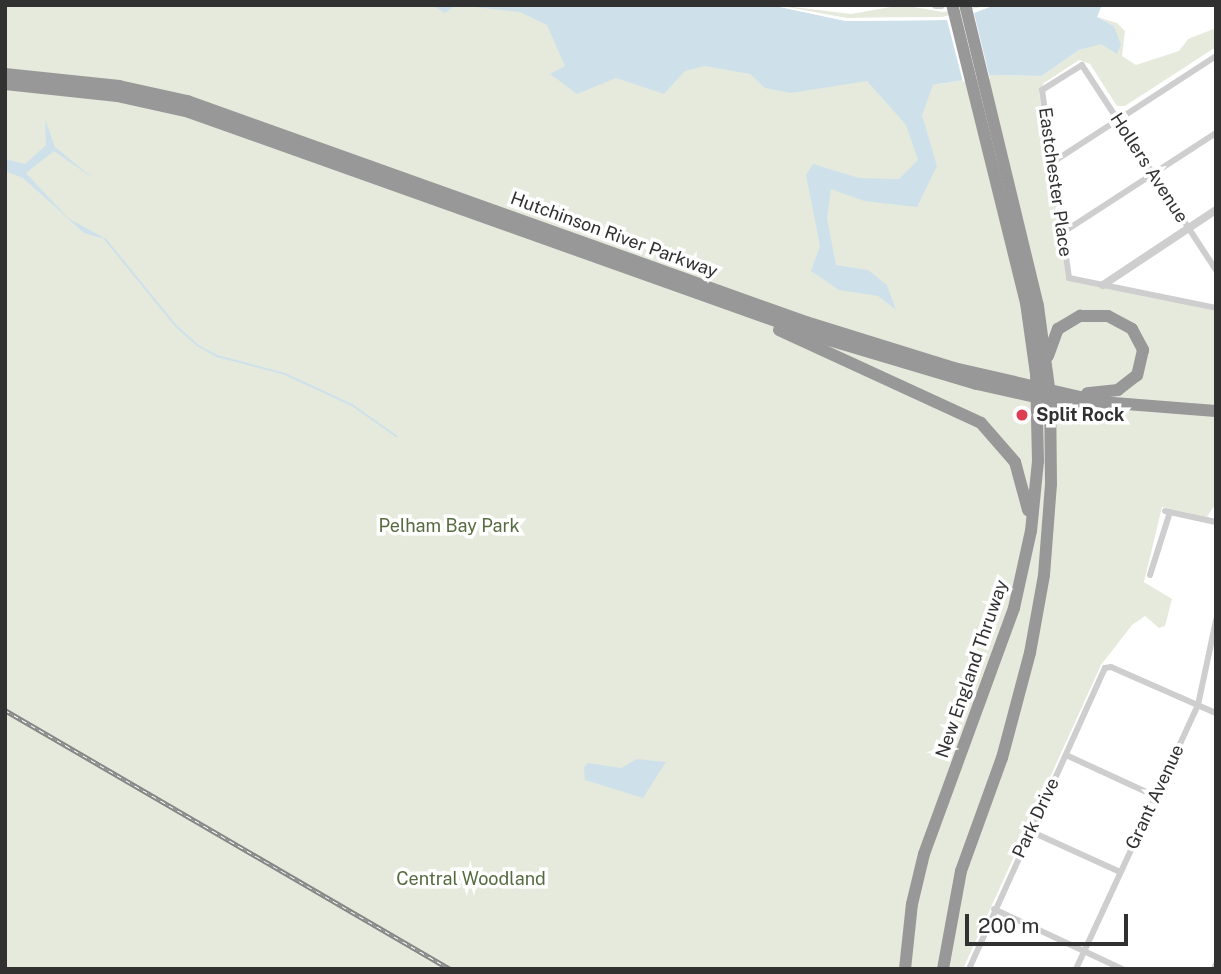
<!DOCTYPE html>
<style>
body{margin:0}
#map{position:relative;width:1221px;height:974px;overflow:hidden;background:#fff;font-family:"Public Sans",sans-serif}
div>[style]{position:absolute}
.green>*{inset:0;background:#e5eadd}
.water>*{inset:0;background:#cee1eb}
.pier>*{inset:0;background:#fff}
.stream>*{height:2px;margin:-1px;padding:0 1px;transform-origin:1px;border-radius:1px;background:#cee1eb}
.minor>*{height:6px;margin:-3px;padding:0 3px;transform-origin:3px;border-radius:3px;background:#cecece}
.tertiary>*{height:8px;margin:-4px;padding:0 4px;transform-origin:4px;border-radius:4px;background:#cecece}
.motorway>*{height:12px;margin:-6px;padding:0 6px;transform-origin:6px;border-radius:6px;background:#989898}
.rail>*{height:4.5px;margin-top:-2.25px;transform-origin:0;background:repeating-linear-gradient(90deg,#fff 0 5px,#868686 0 10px);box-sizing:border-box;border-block:2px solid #868686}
.dots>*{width:19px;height:19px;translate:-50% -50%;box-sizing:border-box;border:4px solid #fff;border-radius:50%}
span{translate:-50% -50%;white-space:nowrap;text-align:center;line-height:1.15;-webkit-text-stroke:7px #fff;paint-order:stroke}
.street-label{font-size:18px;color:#313131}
.poi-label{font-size:18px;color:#313131;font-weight:700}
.left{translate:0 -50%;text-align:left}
.park-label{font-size:18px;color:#566b40}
.frame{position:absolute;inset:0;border:7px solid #313131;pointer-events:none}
.scale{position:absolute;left:965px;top:914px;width:163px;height:32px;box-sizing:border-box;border:4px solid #313131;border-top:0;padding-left:9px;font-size:21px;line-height:24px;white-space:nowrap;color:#313131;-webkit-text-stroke:5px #fff;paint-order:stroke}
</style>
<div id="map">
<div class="green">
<div style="clip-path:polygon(5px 5px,524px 5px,933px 85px,995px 75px,1042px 76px,1079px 50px,1116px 38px,1114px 26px,1097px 17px,1117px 23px,1125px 31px,1122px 56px,1136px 65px,1179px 51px,1188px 39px,1216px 28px,1216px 47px,1125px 106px,1117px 106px,1090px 64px,1079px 60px,1044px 83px,1039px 92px,1066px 277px,1216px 311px,1216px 503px,1207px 517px,1162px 507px,1144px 582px,1172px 599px,1165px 626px,1159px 628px,1145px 616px,1132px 625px,1101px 665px,963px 969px,5px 969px)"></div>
<div style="clip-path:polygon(777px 5px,851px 14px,902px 5px,943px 12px,988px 5px,942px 17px,846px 18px)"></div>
</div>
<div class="water">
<div style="clip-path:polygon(432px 5px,771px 5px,846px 21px,947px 20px,995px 5px,1102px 5px,1097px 17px,1114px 26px,1121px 45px,1117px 54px,1101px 44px,1079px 50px,1042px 76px,995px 75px,933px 85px,922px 115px,937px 166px,917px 207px,864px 201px,831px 189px,827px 218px,836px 265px,868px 270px,887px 285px,896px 310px,878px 296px,839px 290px,811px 271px,820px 246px,806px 175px,813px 164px,859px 178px,899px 179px,918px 160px,906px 125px,867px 81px,791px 93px,765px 88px,750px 74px,705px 66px,685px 71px,664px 94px,616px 78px,577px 94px,550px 74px,565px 66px,547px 25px,520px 12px,456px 5px,445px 13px)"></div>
<div style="clip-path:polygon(45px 119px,55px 147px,94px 179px,54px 151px,26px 173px,68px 218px,106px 239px,84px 233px,23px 178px,5px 171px,5px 159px,25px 164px,46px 145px)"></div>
<div style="clip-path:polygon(637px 759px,666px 762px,643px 798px,585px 780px,584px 767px,588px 763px,621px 768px)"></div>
</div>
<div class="pier">
<div style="clip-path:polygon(771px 5px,846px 18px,946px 17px,995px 5px,974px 13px,990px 79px,963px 82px,947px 20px,846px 21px)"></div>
</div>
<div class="stream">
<div style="left:105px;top:239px;width:112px;rotate:50.8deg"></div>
<div style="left:176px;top:326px;width:28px;rotate:42deg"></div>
<div style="left:197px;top:345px;width:23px;rotate:29deg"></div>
<div style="left:217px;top:356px;width:70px;rotate:14.8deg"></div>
<div style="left:285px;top:374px;width:74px;rotate:24.8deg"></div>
<div style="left:352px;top:405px;width:54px;rotate:35.2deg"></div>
</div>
<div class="minor">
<div style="left:1053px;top:162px;width:194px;rotate:-33deg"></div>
<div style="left:1062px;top:233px;width:184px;rotate:-33deg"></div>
<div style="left:1216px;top:270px;width:245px;rotate:-123.2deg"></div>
<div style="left:1082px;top:65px;width:47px;rotate:148deg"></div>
<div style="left:1042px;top:90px;width:190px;rotate:81.8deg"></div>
<div style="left:1069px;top:278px;width:150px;rotate:11.5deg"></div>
<div style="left:1165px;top:511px;width:52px;rotate:12.2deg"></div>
<div style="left:1150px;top:575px;width:66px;rotate:-72.4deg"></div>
<div style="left:1066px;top:755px;width:98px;rotate:24.7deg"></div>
<div style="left:1030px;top:831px;width:99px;rotate:24.5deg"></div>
<div style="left:994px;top:909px;width:141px;rotate:25.1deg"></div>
<div style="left:969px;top:969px;width:330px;rotate:-65.7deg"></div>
<div style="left:1105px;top:668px;width:6px;rotate:-9deg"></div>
<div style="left:1111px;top:667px;width:115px;rotate:23.7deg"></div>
<div style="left:1076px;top:969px;width:291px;rotate:-65.2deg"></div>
<div style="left:1198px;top:705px;width:87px;rotate:-78deg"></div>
<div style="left:1214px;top:969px;width:5px;rotate:-68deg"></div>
</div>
<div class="tertiary">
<div style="left:936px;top:5px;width:5px"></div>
<div style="left:1103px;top:285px;width:136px;rotate:-33.6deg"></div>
</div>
<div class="motorway">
<div style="left:5px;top:74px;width:115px;rotate:6deg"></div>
<div style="left:119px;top:86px;width:70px;rotate:12.4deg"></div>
<div style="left:187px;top:101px;width:657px;rotate:19.65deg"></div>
<div style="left:806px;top:322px;width:155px;rotate:17.3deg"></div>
<div style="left:954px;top:368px;width:151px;rotate:13deg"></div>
<div style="left:1101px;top:402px;width:115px;rotate:4.5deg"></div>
<div style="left:5px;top:84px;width:113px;rotate:6.1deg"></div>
<div style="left:117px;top:96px;width:74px;rotate:12.5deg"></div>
<div style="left:189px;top:112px;width:679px;rotate:19.61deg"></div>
<div style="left:829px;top:340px;width:154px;rotate:16.6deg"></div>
<div style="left:977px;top:384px;width:101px;rotate:12.5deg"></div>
<div style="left:779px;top:330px;width:222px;rotate:24.7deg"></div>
<div style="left:981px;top:423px;width:52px;rotate:48.9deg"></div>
<div style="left:1015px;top:462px;width:50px;rotate:74.8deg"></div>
<div style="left:1048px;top:356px;width:29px;rotate:-70deg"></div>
<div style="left:1058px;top:329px;width:26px;rotate:-31deg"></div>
<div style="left:1080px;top:316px;width:28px"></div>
<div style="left:1108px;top:316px;width:27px;rotate:28deg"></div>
<div style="left:1132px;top:329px;width:24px;rotate:62deg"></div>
<div style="left:1143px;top:350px;width:26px;rotate:103deg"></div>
<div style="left:1137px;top:375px;width:24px;rotate:142deg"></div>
<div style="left:1118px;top:390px;width:31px;rotate:174deg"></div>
<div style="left:905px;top:969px;width:65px;rotate:-83.9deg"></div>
<div style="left:912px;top:904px;width:51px;rotate:-76.5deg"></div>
<div style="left:924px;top:854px;width:262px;rotate:-69.9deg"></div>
<div style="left:1014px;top:608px;width:79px;rotate:-77.6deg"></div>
<div style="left:1031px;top:531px;width:70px;rotate:-84.3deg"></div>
<div style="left:1038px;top:461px;width:87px;rotate:-91.3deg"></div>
<div style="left:1036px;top:374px;width:72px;rotate:-98deg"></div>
<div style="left:1026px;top:303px;width:307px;rotate:-103.9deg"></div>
<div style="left:943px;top:969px;width:100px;rotate:-79.6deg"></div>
<div style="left:961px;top:871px;width:120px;rotate:-70.1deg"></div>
<div style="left:1002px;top:758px;width:109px;rotate:-75.1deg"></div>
<div style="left:1030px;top:653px;width:79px;rotate:-79.8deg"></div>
<div style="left:1044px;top:575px;width:91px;rotate:-85.6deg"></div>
<div style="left:1051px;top:484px;width:89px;rotate:-90.6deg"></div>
<div style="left:1050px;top:395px;width:90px;rotate:-97.7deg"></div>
<div style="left:1038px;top:306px;width:310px;rotate:-103.6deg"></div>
</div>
<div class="rail">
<div style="left:5px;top:710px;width:515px;rotate:30.2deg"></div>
</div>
<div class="dots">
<div style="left:1022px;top:415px;background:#dd3e52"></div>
</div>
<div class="street-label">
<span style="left:1149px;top:168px;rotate:57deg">Hollers Avenue</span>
<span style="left:1055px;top:182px;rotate:82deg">Eastchester Place</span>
<span style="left:614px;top:235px;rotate:20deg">Hutchinson River Parkway</span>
<span style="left:972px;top:669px;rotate:-71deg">New England Thruway</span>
<span style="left:1155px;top:797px;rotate:-65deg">Grant Avenue</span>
<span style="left:1036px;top:818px;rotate:-65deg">Park Drive</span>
</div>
<div class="poi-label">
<span class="left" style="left:1036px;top:415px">Split Rock</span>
</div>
<div class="park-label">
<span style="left:449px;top:526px">Pelham Bay Park</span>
<span style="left:471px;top:879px">Central Woodland</span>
</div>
<div class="frame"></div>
<div class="scale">200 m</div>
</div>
